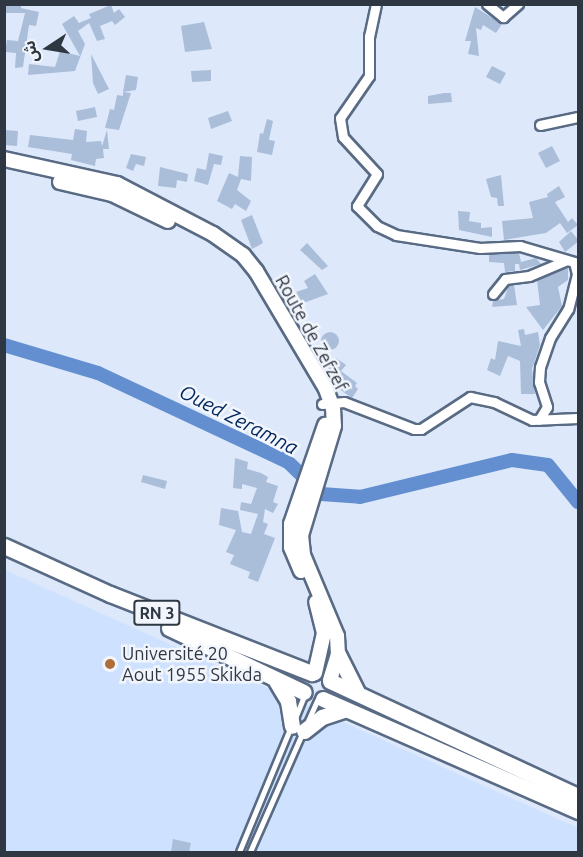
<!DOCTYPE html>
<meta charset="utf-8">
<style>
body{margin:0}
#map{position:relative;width:583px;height:857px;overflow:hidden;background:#dde9fb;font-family:Ubuntu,"Noto Sans Arabic",sans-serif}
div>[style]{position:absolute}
.built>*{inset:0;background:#cee1fe}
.river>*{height:14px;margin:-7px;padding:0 7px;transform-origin:7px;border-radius:7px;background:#638ecf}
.building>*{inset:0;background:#aabdd9}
.round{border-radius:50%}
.roads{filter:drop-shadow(2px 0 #596b84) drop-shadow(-2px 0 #596b84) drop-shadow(0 2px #596b84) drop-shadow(0 -2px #596b84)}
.service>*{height:4.5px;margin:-2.25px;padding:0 2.25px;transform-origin:2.25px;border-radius:2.25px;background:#fff}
.minor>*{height:9px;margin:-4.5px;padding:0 4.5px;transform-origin:4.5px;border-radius:4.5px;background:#fff}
.secondary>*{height:14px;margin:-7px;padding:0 7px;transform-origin:7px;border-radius:7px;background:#fff}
.trunk>*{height:15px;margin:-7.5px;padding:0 7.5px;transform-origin:7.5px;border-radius:7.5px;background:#fff}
.dots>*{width:16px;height:16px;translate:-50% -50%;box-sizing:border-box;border:3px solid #f2f6fc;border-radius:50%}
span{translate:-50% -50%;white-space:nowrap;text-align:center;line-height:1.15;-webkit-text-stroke:5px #f2f6fc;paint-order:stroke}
.shield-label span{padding:2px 4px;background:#f2f6fc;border:2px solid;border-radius:4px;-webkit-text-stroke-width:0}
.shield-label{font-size:16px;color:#2f3743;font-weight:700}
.street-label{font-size:18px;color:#2f3743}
.poi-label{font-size:18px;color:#2f3743}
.left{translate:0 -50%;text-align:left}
.water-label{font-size:20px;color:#00265f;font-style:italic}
.frame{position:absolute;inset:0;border:6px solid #2f3743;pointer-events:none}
.north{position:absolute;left:18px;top:18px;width:60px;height:60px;-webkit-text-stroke:4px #f2f6fc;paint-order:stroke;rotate:258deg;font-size:16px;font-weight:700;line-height:24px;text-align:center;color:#2f3743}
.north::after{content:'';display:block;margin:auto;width:21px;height:27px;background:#2f3743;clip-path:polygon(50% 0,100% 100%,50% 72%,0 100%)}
</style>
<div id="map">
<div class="built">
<div style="clip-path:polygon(5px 570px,578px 828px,578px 852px,5px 852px)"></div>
</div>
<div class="river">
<div style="left:4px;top:345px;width:98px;rotate:16.6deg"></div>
<div style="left:98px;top:373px;width:210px;rotate:25.1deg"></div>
<div style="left:288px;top:462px;width:46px;rotate:44.1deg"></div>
<div style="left:321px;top:494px;width:39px;rotate:4deg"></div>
<div style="left:360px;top:497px;width:156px;rotate:-13.7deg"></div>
<div style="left:512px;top:460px;width:36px;rotate:8deg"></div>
<div style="left:548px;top:465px;width:48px;rotate:51deg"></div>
</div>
<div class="building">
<div style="clip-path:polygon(4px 4px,21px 4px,21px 8px,39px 12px,36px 26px,29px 25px,23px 67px,15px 68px,16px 53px,5px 52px,7px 40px,18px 41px,25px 13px,4px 13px)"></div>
<div style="clip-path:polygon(111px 5px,114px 13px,119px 9px,125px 17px,115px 25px,112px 21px,100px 26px,105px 39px,97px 41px,89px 23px,78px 31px,85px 44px,75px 71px,28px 75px,29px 64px,55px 67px,60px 51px,80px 56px,62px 24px,74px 16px,79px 23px,91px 18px,89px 14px)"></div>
<div style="clip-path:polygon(475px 7px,502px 24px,496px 33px,483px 25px,481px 30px,476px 28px,479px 56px,468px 54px,471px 41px,465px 41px)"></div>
<div style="clip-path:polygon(204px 22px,212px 49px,185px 52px,181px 26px)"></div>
<div style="clip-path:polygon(91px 54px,109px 89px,98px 94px,93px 83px)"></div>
<div style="clip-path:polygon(492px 66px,506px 73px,500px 84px,486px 77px)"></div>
<div style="clip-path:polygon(211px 70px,211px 81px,192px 82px,191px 71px)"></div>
<div style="clip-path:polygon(126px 75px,138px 77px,136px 90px,123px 92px)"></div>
<div style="clip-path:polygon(123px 92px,131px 93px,119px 130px,105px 128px,110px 109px,114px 110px,117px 95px,123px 96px)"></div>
<div style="clip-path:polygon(444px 93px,451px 93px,452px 102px,428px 104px,428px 96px)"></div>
<div style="clip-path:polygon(95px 107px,97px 117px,78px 121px,76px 111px)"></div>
<div style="clip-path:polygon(228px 111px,232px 121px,211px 129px,208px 118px)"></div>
<div style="clip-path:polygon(267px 119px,273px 121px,270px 135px,269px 140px,275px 141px,272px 155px,257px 152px,260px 133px,263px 134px)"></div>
<div style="clip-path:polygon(75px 129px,87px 131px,86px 142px,101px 141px,102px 146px,107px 130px,109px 149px,103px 149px,104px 158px,96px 159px,95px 166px,71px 160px,72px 154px,28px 147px,30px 135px,73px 140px)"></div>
<div style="clip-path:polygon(4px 130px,18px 131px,17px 146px,4px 145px)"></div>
<div style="clip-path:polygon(552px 146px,560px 161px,546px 168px,538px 153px)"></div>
<div style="clip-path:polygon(209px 153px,223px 156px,221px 165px,214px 164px,208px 185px,194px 181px,197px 168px,206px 170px)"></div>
<div style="clip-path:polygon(131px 154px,146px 157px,144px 166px,136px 164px,133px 171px,126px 168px)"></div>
<div style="clip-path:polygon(240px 156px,252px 157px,251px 181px,241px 179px,237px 190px,251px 201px,246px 211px,235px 204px,232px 209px,217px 201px,229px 173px,238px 177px)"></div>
<div style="clip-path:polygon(160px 167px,188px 174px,187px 182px,177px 180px,176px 188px,158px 186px)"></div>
<div style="clip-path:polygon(501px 175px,504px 206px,498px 206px,497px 198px,491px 197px,486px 179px)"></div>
<div style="clip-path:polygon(559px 186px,565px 197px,555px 202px,568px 222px,572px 218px,578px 225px,567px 233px,560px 223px,546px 233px,504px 240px,502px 221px,533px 218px,529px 202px,548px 197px,547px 194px)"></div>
<div style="clip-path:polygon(458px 211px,470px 212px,469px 221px,481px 223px,481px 228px,492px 227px,492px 237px,459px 230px)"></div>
<div style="clip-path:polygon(252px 215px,263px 243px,252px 249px,241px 220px)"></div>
<div style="clip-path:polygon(571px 231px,579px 241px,565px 252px,559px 242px)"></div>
<div style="clip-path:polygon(307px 243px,328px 266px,322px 270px,300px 250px)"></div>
<div style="clip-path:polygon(519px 253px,521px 262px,536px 258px,541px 264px,520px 270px,519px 264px,515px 264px,515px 271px,505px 272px,504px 263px,489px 262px,489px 254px)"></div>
<div style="clip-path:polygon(568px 268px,568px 280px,558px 287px,562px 306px,543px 330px,526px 307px,540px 305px,537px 280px)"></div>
<div style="clip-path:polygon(315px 274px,328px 294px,298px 305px,293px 293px,308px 288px,304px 281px)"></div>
<div style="clip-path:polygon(509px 285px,514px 285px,517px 305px,492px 307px,493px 301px,504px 299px)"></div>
<div style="clip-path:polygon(524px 329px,525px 335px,538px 332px,540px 345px,532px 369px,535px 394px,521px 394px,520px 361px,508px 356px,500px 376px,487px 370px,491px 358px,495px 360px,498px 341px,521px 346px,518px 330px)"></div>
<div class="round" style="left:321px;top:332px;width:18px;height:18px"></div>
<div style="clip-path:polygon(336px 358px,346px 365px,341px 371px,357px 383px,355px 386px,358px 389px,352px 398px,335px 386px,341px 379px,328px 369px)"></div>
<div style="clip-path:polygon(235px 458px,248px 462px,247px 469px,261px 473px,268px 477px,266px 482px,278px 486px,273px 502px,278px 504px,273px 513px,265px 509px,263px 522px,268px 524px,264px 534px,275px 538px,258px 582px,248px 578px,250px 572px,230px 564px,234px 555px,226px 552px,236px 530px,219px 525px,221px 508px,238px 511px,242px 532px,251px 534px,258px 514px,240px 510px,241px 502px,251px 504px,257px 488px,242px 484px,242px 489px,233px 488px)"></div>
<div style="clip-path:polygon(143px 475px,167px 481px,165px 489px,141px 482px)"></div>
<div style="clip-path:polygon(173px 839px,191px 843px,189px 852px,171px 852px)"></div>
</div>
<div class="roads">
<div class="service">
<div style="left:296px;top:716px;width:22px;rotate:-68deg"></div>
<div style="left:308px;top:721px;width:22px;rotate:-66deg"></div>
<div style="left:239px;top:852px;width:133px;rotate:-67.5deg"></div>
<div style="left:250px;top:852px;width:129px;rotate:-66.2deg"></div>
</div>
<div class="minor">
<div style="left:376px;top:4px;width:33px;rotate:102deg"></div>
<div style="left:369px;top:36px;width:40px;rotate:90deg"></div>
<div style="left:369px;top:76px;width:51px;rotate:124.6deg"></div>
<div style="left:340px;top:118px;width:19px;rotate:81deg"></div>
<div style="left:343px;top:137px;width:50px;rotate:47.4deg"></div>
<div style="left:377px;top:174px;width:38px;rotate:122deg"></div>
<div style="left:357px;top:206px;width:28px;rotate:45deg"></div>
<div style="left:377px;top:226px;width:21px;rotate:25deg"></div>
<div style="left:396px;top:235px;width:85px;rotate:8.8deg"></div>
<div style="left:480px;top:248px;width:40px;rotate:-2.9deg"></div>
<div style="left:520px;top:246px;width:56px;rotate:16.5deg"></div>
<div style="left:574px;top:262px;width:12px;rotate:76deg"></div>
<div style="left:577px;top:274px;width:36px;rotate:104deg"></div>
<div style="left:568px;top:309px;width:34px;rotate:122deg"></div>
<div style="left:550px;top:338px;width:31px;rotate:109deg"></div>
<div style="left:540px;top:367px;width:15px;rotate:94deg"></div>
<div style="left:539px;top:382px;width:26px;rotate:72deg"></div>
<div style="left:547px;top:407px;width:15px;rotate:122deg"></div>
<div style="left:487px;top:4px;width:21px;rotate:39deg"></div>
<div style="left:503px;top:17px;width:20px;rotate:-41deg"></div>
<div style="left:540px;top:125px;width:39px;rotate:-12deg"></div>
<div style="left:493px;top:294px;width:19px;rotate:-51deg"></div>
<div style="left:505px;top:279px;width:24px;rotate:-7deg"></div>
<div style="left:529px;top:276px;width:41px;rotate:-22.8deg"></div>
<div style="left:322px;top:404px;width:22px;rotate:-5deg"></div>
<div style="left:344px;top:402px;width:75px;rotate:21.1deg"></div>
<div style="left:414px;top:429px;width:7px"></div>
<div style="left:421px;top:429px;width:59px;rotate:-33.1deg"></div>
<div style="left:470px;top:397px;width:25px;rotate:12deg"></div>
<div style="left:494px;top:402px;width:42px;rotate:25.3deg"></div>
<div style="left:532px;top:420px;width:46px;rotate:-2.5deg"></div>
</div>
<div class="secondary">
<div style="left:4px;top:159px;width:116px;rotate:12.5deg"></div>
<div style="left:117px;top:184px;width:108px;rotate:27.5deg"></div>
<div style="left:213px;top:234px;width:37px;rotate:35deg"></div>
<div style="left:243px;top:255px;width:21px;rotate:51deg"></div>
<div style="left:256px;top:271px;width:137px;rotate:59.3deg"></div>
<div style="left:326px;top:389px;width:20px;rotate:70deg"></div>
<div style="left:333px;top:408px;width:18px;rotate:87deg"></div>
<div style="left:334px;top:426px;width:114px;rotate:106.8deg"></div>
<div style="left:301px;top:535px;width:20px;rotate:84deg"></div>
<div style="left:303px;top:555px;width:88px;rotate:67.2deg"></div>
<div style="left:337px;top:636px;width:18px;rotate:87deg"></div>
<div style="left:338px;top:654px;width:27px;rotate:107deg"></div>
<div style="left:60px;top:182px;width:53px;rotate:13deg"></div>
<div style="left:112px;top:194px;width:62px;rotate:25.7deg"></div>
<div style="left:301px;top:571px;width:26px;rotate:-113deg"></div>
<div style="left:291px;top:547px;width:23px;rotate:-90deg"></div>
<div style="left:291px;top:524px;width:105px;rotate:-71deg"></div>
<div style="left:315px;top:673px;width:41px;rotate:-77.3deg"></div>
<div style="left:324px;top:633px;width:32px;rotate:-104deg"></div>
</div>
<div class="trunk">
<div style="left:4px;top:546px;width:116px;rotate:24.4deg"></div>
<div style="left:110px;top:594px;width:217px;rotate:21.4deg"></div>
<div style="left:169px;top:628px;width:149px;rotate:25.4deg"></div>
<div style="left:338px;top:654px;width:42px;rotate:63.4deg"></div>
<div style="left:276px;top:681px;width:23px;rotate:59deg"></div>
<div style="left:288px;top:701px;width:25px;rotate:81deg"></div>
<div style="left:330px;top:681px;width:273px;rotate:24.9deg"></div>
<div style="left:323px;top:699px;width:279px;rotate:23.7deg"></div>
<div style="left:304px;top:731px;width:23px;rotate:-38deg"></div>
<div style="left:322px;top:717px;width:23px;rotate:-18deg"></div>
</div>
</div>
<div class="dots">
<div style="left:110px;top:664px;background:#ae6e37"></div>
</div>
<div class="shield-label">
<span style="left:157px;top:613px">RN 3</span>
</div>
<div class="street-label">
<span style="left:312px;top:333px;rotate:61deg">Route de Zefzef</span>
</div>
<div class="poi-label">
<span class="left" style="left:122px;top:664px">Université 20<br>Aout 1955 Skikda</span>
</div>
<div class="water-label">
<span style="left:239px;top:419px;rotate:27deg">Oued Zeramna</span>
</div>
<div class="frame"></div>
<div class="north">ش</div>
</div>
